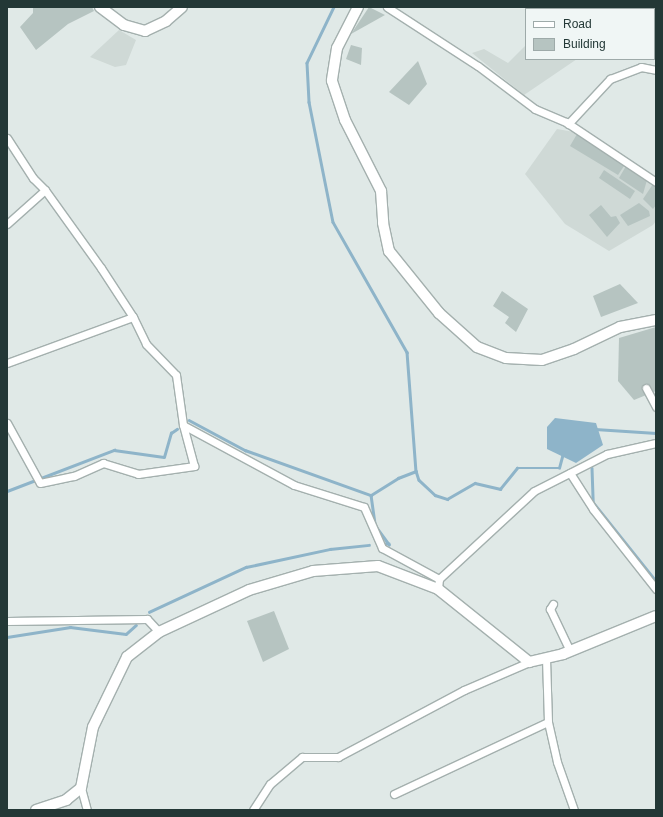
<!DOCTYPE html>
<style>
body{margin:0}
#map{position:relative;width:663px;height:817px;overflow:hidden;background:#e0e9e7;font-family:Arial,sans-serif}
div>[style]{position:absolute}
.built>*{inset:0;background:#cfd9d6}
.water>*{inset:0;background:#8eb4c9}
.stream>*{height:2.5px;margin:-1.25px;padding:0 1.25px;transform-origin:1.25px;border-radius:1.25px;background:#8eb4c9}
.building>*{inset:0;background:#b6c4c1}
.roads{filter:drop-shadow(1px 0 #a4b0ae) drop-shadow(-1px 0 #a4b0ae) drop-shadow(0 1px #a4b0ae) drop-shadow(0 -1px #a4b0ae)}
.street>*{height:7px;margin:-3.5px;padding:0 3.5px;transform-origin:3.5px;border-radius:3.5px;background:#fff}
.secondary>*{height:10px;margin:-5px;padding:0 5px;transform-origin:5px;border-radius:5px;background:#fff}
span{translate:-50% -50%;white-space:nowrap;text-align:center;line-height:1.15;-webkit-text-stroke:3px #f0f6f5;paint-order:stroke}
.frame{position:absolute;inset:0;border:8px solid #233836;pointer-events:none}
.legend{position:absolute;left:525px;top:8px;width:130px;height:52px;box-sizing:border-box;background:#f0f6f5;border:1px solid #9eaaa9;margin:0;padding:5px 7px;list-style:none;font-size:12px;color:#233836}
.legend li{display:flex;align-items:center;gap:8px;height:20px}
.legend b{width:20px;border:1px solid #9eaaa9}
</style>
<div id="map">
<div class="built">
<div style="clip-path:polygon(119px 30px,136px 40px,126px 65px,115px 67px,90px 57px)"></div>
<div style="clip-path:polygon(526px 45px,526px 59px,577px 59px,524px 95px,472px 53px,484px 49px,508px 63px)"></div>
<div style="clip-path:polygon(557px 129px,574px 132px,596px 143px,656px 184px,656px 221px,653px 225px,609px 251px,565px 224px,525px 174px)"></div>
</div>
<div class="water">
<div style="clip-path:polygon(555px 418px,596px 423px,603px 445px,576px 463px,547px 449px,547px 427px)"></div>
</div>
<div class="stream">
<div style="left:334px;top:7px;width:62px;rotate:115.7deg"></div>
<div style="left:307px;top:63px;width:39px;rotate:87deg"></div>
<div style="left:309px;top:102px;width:122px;rotate:78.7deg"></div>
<div style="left:333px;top:222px;width:150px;rotate:60.4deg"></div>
<div style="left:407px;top:352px;width:119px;rotate:85.7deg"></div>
<div style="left:189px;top:420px;width:64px;rotate:28.2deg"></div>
<div style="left:245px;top:450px;width:134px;rotate:19.7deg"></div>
<div style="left:371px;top:495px;width:32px;rotate:-32deg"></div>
<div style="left:398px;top:478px;width:19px;rotate:-21deg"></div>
<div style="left:416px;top:471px;width:9px;rotate:72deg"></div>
<div style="left:419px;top:480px;width:22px;rotate:43deg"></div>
<div style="left:435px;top:495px;width:13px;rotate:18deg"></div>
<div style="left:447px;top:499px;width:32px;rotate:-30deg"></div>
<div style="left:475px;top:483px;width:26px;rotate:13deg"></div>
<div style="left:500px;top:489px;width:27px;rotate:-51deg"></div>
<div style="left:517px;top:468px;width:42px"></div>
<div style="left:559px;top:468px;width:16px;rotate:-75deg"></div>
<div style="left:595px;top:429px;width:61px;rotate:3.8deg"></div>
<div style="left:592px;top:468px;width:34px;rotate:88deg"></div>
<div style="left:593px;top:502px;width:101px;rotate:51.4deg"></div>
<div style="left:7px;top:491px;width:115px;rotate:-21deg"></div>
<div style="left:114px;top:450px;width:50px;rotate:8deg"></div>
<div style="left:164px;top:457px;width:25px;rotate:-74deg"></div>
<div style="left:171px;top:433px;width:7px;rotate:-34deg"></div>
<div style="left:371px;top:495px;width:30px;rotate:82deg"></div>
<div style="left:375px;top:525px;width:24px;rotate:54deg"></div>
<div style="left:389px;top:544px;width:5px;rotate:180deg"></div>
<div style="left:149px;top:612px;width:107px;rotate:-24.9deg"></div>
<div style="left:246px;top:567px;width:86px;rotate:-12.1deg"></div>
<div style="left:330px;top:549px;width:39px;rotate:-6deg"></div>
<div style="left:7px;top:637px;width:64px;rotate:-9deg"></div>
<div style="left:70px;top:627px;width:56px;rotate:7.1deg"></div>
<div style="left:126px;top:634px;width:13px;rotate:-42deg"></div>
</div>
<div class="building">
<div style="clip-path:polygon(33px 7px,92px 7px,94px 11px,68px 24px,36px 50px,20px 27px,33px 13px)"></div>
<div style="clip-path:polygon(369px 7px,385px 15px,351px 34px)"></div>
<div style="clip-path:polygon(351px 45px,362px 48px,361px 65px,346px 59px)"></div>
<div style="clip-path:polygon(418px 61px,427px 84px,409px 105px,389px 92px)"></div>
<div style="clip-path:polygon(577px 134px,626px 163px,618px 175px,570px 146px)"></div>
<div style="clip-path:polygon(626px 166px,647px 180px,643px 194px,619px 178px)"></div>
<div style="clip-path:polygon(604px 170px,635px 191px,630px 199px,599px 178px)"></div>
<div style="clip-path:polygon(653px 184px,656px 186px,656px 205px,653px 209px,643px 199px)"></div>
<div style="clip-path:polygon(639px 203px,649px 211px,650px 216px,628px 226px,620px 215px)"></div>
<div style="clip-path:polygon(601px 205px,611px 217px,616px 216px,620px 223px,607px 237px,589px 215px)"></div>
<div style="clip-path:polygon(620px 284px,638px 303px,601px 317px,593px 296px)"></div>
<div style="clip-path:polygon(502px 291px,528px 309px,516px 332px,505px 323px,509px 317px,493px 306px)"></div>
<div style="clip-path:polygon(656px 327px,656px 391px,634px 400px,618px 381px,619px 338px)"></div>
<div style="clip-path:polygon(274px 611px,289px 649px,263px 662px,247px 621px)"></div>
</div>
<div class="roads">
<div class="street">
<div style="left:387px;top:7px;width:108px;rotate:33deg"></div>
<div style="left:478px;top:66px;width:71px;rotate:37deg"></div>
<div style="left:535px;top:109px;width:34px;rotate:23deg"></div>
<div style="left:566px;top:122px;width:108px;rotate:33.7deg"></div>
<div style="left:568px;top:124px;width:62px;rotate:-47deg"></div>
<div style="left:610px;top:79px;width:33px;rotate:-21deg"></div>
<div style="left:641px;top:67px;width:15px;rotate:11deg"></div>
<div style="left:7px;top:138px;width:48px;rotate:57deg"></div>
<div style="left:33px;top:178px;width:17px;rotate:45deg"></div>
<div style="left:45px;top:190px;width:96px;rotate:54.3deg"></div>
<div style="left:101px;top:268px;width:59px;rotate:56.9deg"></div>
<div style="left:133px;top:317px;width:30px;rotate:64deg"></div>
<div style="left:146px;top:344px;width:43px;rotate:45.9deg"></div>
<div style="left:176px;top:375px;width:50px;rotate:82deg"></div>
<div style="left:183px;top:425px;width:126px;rotate:28.4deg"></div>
<div style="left:294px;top:485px;width:73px;rotate:17.4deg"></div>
<div style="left:364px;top:507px;width:45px;rotate:66.3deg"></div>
<div style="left:382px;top:548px;width:65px;rotate:28.5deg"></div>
<div style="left:439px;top:579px;width:10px;rotate:96deg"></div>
<div style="left:7px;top:224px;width:51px;rotate:-41.8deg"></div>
<div style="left:7px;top:363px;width:134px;rotate:-20.1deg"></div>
<div style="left:646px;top:388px;width:21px;rotate:62deg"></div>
<div style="left:7px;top:423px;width:68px;rotate:61.2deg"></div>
<div style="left:40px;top:483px;width:35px;rotate:-12deg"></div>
<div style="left:74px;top:476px;width:32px;rotate:-24deg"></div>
<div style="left:103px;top:463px;width:37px;rotate:17deg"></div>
<div style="left:138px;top:474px;width:57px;rotate:-8.1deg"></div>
<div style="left:194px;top:466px;width:42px;rotate:-105deg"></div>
<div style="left:570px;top:473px;width:43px;rotate:57.4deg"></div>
<div style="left:593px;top:509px;width:102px;rotate:51.8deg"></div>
<div style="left:439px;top:579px;width:129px;rotate:-42.8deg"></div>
<div style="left:534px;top:491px;width:82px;rotate:-26.9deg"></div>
<div style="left:607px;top:454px;width:50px;rotate:-12.7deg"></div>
<div style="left:553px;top:604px;width:6px;rotate:121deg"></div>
<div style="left:550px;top:609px;width:47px;rotate:64.5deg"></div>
<div style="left:7px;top:621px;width:140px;rotate:-0.8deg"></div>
<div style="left:147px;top:619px;width:18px;rotate:47deg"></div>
<div style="left:546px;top:658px;width:64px;rotate:88.2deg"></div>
<div style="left:548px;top:722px;width:41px;rotate:77.3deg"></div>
<div style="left:557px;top:762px;width:51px;rotate:70.5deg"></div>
<div style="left:81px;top:788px;width:23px;rotate:75deg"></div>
<div style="left:394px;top:794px;width:170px;rotate:-25.1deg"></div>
<div style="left:253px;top:810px;width:31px;rotate:-57deg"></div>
<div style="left:270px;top:784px;width:42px;rotate:-40.2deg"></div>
<div style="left:302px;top:757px;width:36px"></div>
<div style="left:338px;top:757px;width:143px;rotate:-28deg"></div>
<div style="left:464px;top:690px;width:71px;rotate:-23.3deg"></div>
</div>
<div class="secondary">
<div style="left:100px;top:7px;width:30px;rotate:37deg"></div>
<div style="left:124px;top:25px;width:22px;rotate:16deg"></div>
<div style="left:145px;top:31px;width:23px;rotate:-25deg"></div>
<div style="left:166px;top:21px;width:21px;rotate:-41deg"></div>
<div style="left:358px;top:7px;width:46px;rotate:117.1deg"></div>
<div style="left:337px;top:48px;width:33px;rotate:99deg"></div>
<div style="left:332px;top:81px;width:41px;rotate:71.6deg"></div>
<div style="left:345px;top:120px;width:80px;rotate:63.1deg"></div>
<div style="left:381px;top:191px;width:32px;rotate:86deg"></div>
<div style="left:383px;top:223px;width:29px;rotate:78deg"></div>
<div style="left:389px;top:251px;width:80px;rotate:51.1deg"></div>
<div style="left:439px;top:313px;width:51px;rotate:41.8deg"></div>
<div style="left:477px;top:347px;width:31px;rotate:21deg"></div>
<div style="left:506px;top:358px;width:36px;rotate:3deg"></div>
<div style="left:542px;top:360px;width:34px;rotate:-19deg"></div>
<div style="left:574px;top:349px;width:51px;rotate:-25.6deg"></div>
<div style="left:620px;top:327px;width:37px;rotate:-11deg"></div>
<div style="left:36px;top:810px;width:32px;rotate:-18deg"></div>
<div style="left:66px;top:800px;width:19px;rotate:-39deg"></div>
<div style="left:81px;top:788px;width:62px;rotate:-78.9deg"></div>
<div style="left:93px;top:727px;width:78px;rotate:-64.1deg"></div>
<div style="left:127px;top:657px;width:41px;rotate:-38deg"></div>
<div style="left:159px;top:632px;width:99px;rotate:-25deg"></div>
<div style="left:249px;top:590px;width:67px;rotate:-16.5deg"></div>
<div style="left:313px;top:571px;width:65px;rotate:-4.4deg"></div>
<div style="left:378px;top:566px;width:64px;rotate:21deg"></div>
<div style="left:438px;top:589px;width:117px;rotate:38.7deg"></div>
<div style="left:529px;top:662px;width:35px;rotate:-13deg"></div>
<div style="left:563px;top:654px;width:100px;rotate:-22.2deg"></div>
</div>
</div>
<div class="frame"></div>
<ul class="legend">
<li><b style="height:5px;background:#fff"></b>Road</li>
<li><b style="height:11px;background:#b6c4c1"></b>Building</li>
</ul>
</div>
